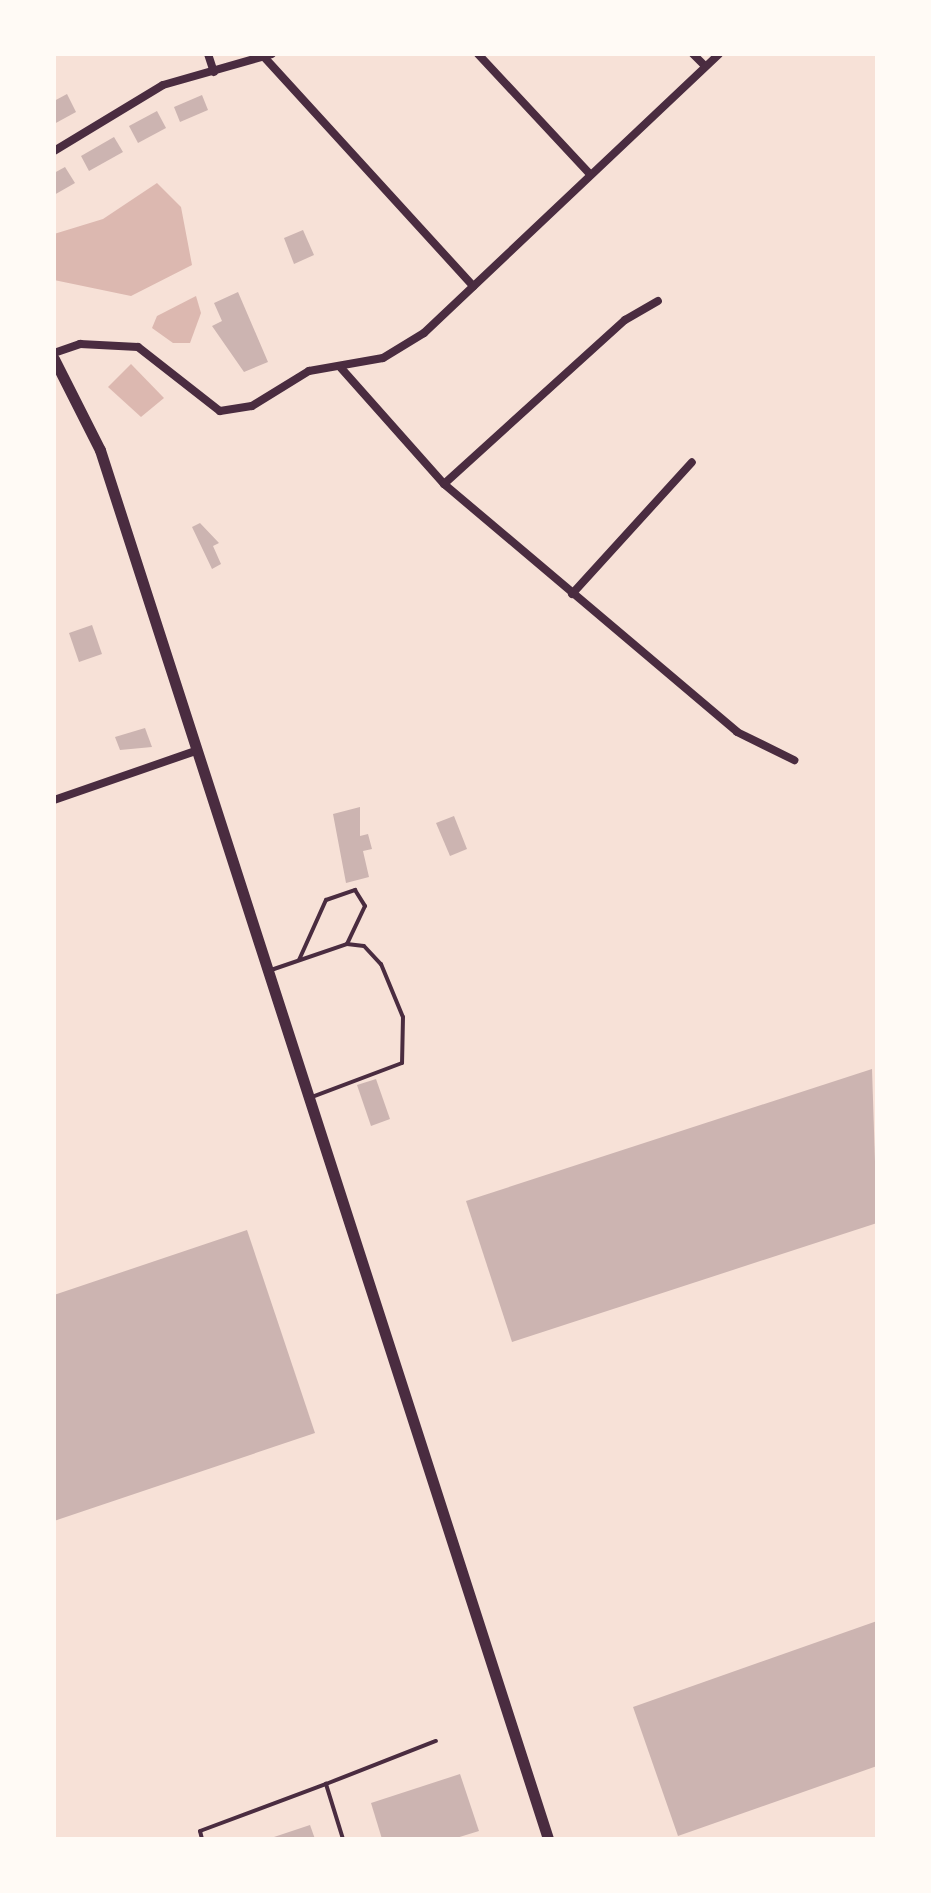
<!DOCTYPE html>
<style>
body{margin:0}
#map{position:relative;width:931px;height:1893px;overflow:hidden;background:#f7e1d7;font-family:Jost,sans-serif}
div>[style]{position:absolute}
.water>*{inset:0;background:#dcb8b0}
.building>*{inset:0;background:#ccb4b1}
.service>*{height:4px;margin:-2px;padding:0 2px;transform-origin:2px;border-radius:2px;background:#4a2c40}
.minor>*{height:8px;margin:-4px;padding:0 4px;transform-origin:4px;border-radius:4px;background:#4a2c40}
.tertiary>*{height:11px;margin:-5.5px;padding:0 5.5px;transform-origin:5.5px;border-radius:5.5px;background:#4a2c40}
span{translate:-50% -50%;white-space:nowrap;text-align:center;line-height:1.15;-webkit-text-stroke:8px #fffaf5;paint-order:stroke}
.frame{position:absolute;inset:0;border:56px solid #fffaf5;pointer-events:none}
</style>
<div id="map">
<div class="water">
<div style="clip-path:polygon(157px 183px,181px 207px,192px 265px,131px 296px,54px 280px,54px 234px,103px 219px)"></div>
<div style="clip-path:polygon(196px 296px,201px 313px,190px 343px,173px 343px,152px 328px,157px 316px)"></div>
<div style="clip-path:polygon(131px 364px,164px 398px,141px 417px,108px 387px)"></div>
</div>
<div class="building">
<div style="clip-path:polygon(67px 94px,76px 112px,54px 124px,54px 101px)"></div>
<div style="clip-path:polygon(202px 95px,208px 110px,180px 122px,174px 107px)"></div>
<div style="clip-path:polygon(157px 111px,166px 128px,138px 143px,129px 126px)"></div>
<div style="clip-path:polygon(114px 137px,123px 152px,89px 171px,81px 156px)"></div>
<div style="clip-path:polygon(65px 167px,75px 183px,54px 195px,54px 173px)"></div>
<div style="clip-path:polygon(303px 230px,314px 255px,294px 264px,284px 238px)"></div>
<div style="clip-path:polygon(238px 292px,268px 362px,244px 372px,212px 326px,222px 321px,214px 303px)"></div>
<div style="clip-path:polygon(200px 523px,219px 543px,213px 546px,221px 564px,212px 569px,192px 527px)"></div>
<div style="clip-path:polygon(92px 625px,102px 654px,79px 662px,69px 633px)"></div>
<div style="clip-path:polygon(145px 728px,152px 747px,120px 750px,115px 737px)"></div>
<div style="clip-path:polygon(360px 807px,360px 836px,368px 834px,372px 849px,363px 851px,369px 877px,346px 883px,333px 814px)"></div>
<div style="clip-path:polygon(454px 816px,467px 849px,450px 856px,436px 823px)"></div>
<div style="clip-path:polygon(872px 1069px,877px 1223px,512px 1342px,466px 1201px)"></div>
<div style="clip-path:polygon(376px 1079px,390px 1119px,371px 1126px,357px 1085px)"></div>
<div style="clip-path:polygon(247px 1230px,315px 1433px,54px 1521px,54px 1295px)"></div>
<div style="clip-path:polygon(877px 1621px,877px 1766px,678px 1836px,633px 1707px)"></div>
<div style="clip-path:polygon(460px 1774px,479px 1831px,453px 1839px,382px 1839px,371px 1803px)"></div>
<div style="clip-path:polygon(310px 1825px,315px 1839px,271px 1839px,271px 1838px)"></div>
</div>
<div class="service">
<div style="left:299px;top:960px;width:66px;rotate:-65.8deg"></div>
<div style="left:326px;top:900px;width:31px;rotate:-19deg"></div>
<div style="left:355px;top:890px;width:19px;rotate:58deg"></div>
<div style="left:365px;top:906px;width:42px;rotate:115.3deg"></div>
<div style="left:271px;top:970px;width:80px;rotate:-18.9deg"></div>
<div style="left:347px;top:944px;width:17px;rotate:7deg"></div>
<div style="left:364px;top:946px;width:25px;rotate:47deg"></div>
<div style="left:381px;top:964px;width:57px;rotate:67.5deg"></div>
<div style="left:403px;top:1017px;width:46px;rotate:91.2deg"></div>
<div style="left:402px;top:1063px;width:96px;rotate:159.3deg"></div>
<div style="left:202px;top:1839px;width:8px;rotate:-104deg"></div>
<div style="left:200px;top:1831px;width:134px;rotate:-20.5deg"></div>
<div style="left:343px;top:1839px;width:58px;rotate:-107.2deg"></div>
<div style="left:326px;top:1784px;width:118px;rotate:-21.4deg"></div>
</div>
<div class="minor">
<div style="left:208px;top:54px;width:19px;rotate:72deg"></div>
<div style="left:478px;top:54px;width:164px;rotate:47deg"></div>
<div style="left:693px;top:54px;width:17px;rotate:45deg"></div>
<div style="left:265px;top:58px;width:309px;rotate:47.6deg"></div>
<div style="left:54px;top:151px;width:127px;rotate:-31.2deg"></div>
<div style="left:163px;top:85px;width:113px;rotate:-15.9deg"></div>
<div style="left:54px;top:353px;width:28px;rotate:-19deg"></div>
<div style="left:80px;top:344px;width:58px;rotate:3deg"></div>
<div style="left:138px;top:347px;width:104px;rotate:38deg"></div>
<div style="left:220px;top:411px;width:32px;rotate:-9deg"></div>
<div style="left:252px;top:406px;width:67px;rotate:-31.6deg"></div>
<div style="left:309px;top:371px;width:75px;rotate:-10deg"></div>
<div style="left:383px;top:358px;width:48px;rotate:-31.4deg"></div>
<div style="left:424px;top:333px;width:406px;rotate:-43.4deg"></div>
<div style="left:341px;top:368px;width:155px;rotate:48.4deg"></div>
<div style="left:444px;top:484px;width:384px;rotate:40.2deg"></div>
<div style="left:737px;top:732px;width:64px;rotate:26.2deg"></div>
<div style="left:444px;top:484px;width:244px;rotate:-42.2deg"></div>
<div style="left:625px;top:320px;width:38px;rotate:-30deg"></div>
<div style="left:572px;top:594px;width:178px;rotate:-47.7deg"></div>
<div style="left:54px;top:800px;width:147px;rotate:-19.1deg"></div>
</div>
<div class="tertiary">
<div style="left:54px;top:359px;width:102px;rotate:63.2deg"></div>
<div style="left:100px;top:450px;width:1459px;rotate:72.12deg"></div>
</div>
<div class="frame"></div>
</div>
